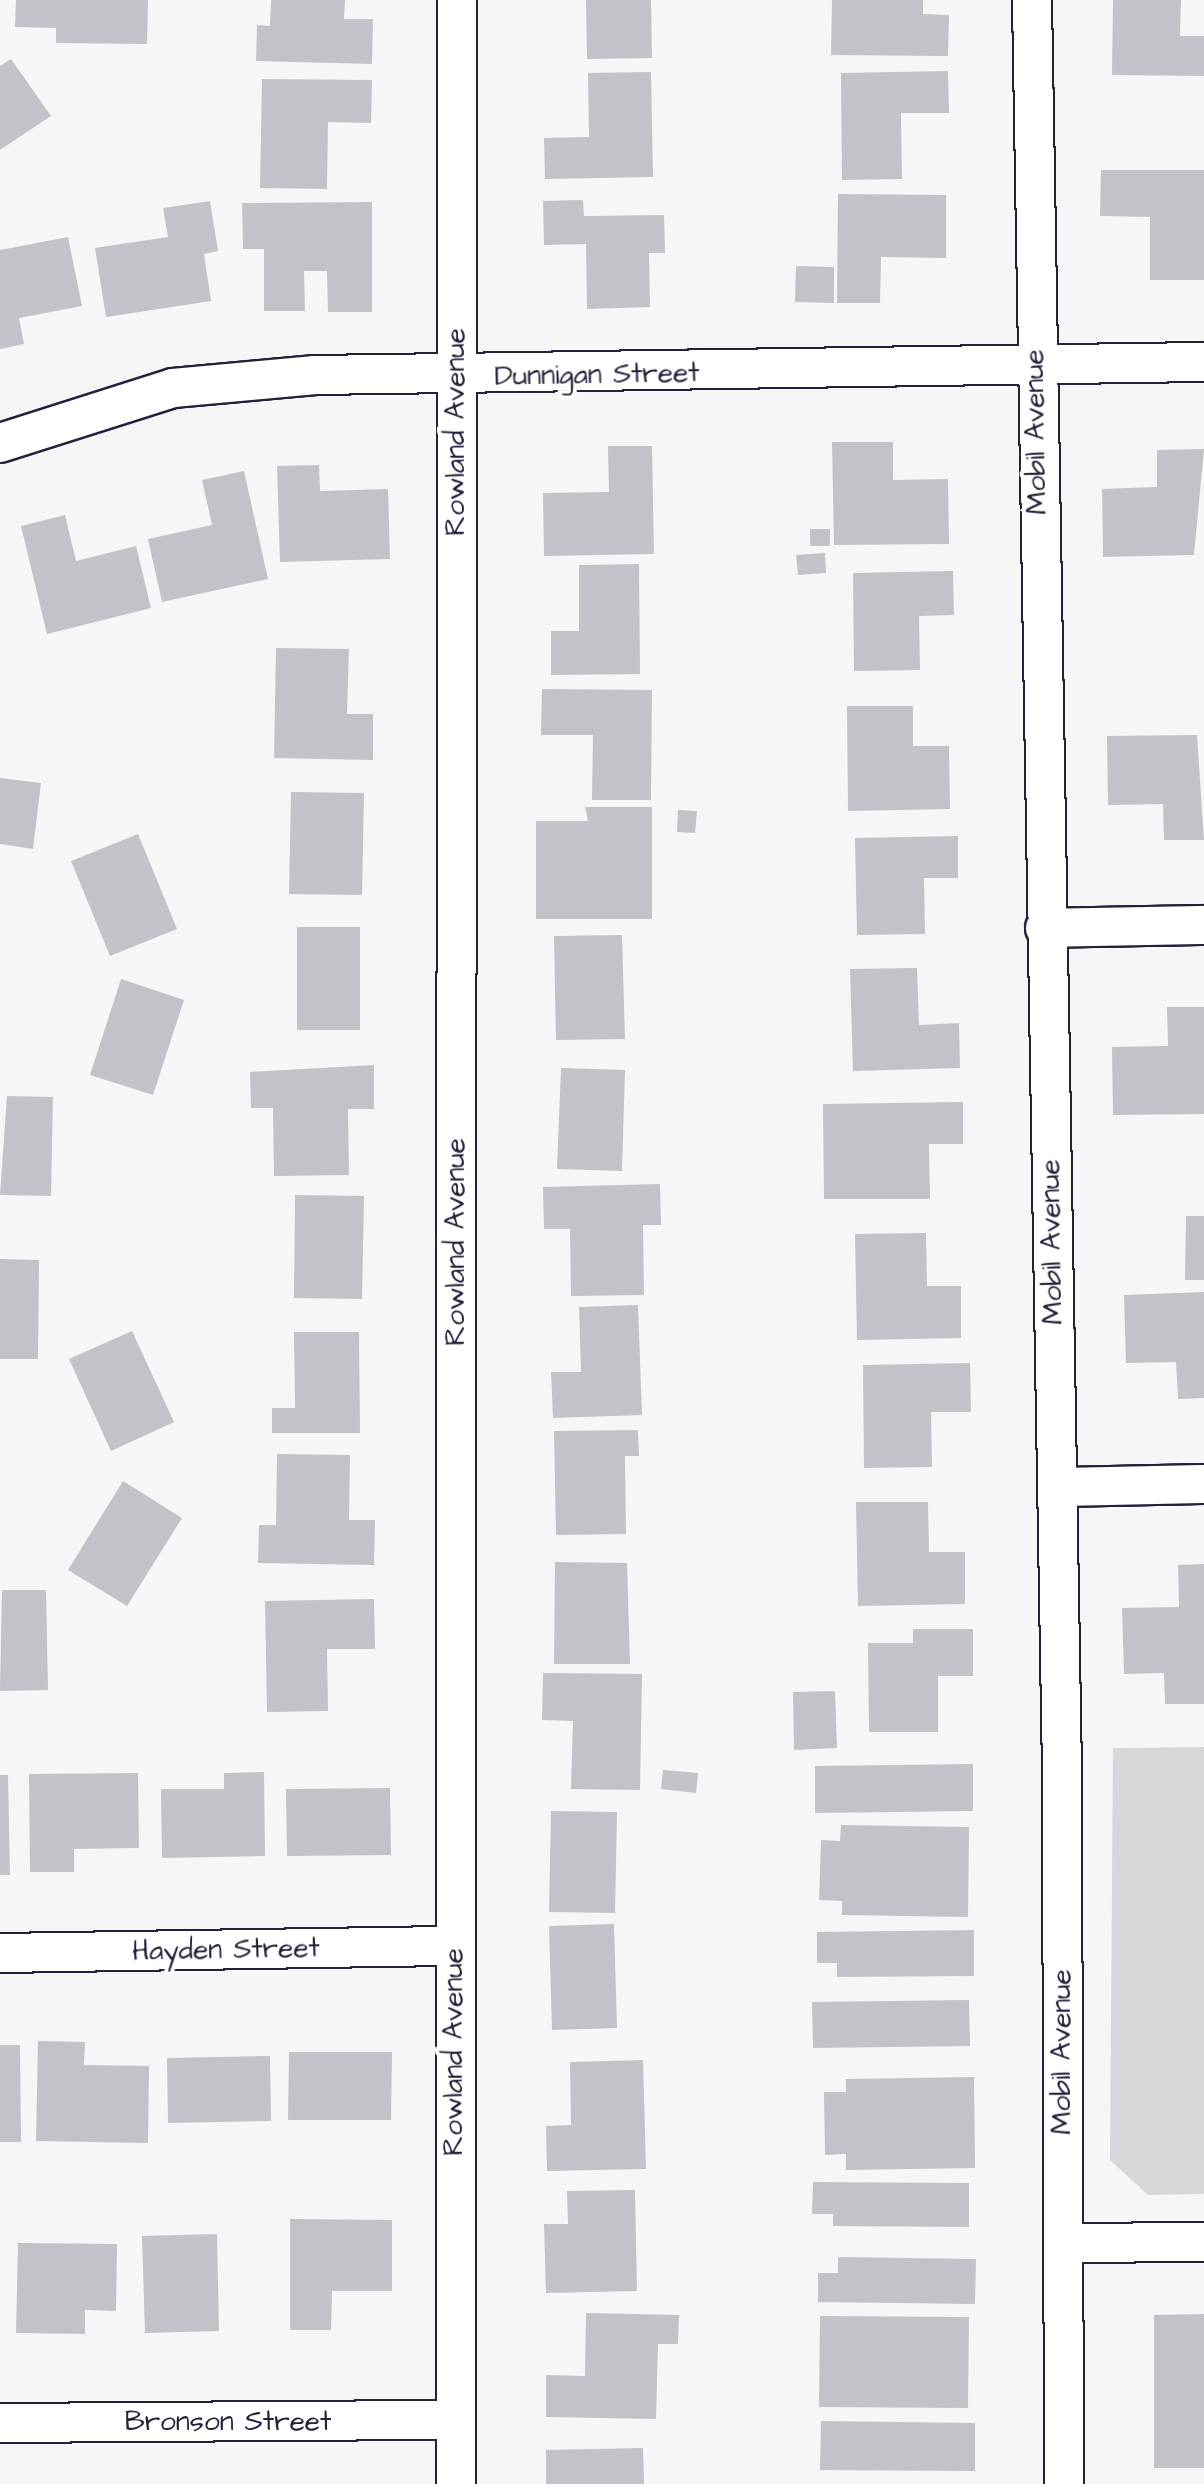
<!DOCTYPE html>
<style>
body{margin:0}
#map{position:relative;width:1204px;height:2484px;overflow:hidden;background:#f6f6f7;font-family:"Architects Daughter",sans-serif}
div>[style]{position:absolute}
.green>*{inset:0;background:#d7d7db}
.building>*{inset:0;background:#c2c2c9}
.roads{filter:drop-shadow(2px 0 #22223b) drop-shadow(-2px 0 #22223b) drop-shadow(0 2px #22223b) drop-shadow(0 -2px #22223b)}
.minor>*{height:38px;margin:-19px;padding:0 19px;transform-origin:19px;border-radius:19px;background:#fff}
span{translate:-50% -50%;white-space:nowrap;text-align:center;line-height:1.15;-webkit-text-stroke:8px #fff;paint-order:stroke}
.street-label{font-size:28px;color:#22223b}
</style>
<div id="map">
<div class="green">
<div style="clip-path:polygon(1204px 1747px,1204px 2194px,1148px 2195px,1110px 2160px,1113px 1748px)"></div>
</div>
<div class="building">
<div style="clip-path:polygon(16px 0,148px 0,147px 44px,56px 43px,56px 28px,15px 27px)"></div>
<div style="clip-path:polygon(271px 0,345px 0,344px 19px,373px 19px,372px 64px,256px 61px,257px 25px,270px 26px)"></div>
<div style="clip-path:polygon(586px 0,651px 0,652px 58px,587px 59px)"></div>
<div style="clip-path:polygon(832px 0,923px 0,923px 14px,949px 15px,948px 56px,831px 55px)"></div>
<div style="clip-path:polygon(1113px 0,1181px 0,1180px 36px,1204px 36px,1204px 76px,1112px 75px)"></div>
<div style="clip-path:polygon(11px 59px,51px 116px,0 150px,0 66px)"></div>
<div style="clip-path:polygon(948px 71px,949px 113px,901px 113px,902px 179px,842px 180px,841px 73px)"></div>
<div style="clip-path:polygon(651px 72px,653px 177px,545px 179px,544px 138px,589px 137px,588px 73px)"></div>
<div style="clip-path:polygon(262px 79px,372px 80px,371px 123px,328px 122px,327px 189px,260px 188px)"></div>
<div style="clip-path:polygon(1101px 170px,1204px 170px,1204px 280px,1150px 280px,1150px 217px,1100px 216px)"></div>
<div style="clip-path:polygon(838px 194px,946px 195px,946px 258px,881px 257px,880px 303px,837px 303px)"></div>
<div style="clip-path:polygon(583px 200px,584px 216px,664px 215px,665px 253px,649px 253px,650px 307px,587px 309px,586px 244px,544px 245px,543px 201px)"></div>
<div style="clip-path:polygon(210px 201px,218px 251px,204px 254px,211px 301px,106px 317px,95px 248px,168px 237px,163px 208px)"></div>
<div style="clip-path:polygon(372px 202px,372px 312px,328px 312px,327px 271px,304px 271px,305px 311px,264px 311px,264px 249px,243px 249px,242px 203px)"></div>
<div style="clip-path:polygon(68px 237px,82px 306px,19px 318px,24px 344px,0 349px,0 250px)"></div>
<div style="clip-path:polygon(796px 266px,834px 267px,834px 303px,795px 302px)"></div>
<div style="clip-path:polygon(832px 442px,893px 442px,893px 480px,948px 479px,949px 544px,834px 545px)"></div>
<div style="clip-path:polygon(608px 446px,652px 446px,654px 554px,544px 556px,543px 493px,609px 492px)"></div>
<div style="clip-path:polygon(1204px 449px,1194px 555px,1103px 557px,1102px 489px,1157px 487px,1157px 450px)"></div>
<div style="clip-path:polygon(319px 465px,320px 491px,388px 489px,390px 559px,280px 562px,277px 466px)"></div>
<div style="clip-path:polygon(244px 471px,268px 579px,162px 602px,148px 539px,212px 525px,202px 480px)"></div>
<div style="clip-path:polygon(65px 515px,76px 561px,136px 546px,151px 608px,47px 634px,21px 526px)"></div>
<div style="clip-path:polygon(810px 529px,830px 529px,830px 546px,810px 546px)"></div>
<div style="clip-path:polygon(825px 553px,826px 573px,798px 575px,796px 555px)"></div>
<div style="clip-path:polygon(639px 564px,640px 674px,551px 675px,551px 631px,579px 631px,579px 565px)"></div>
<div style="clip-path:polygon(953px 571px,954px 615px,919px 616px,920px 670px,854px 671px,853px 573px)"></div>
<div style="clip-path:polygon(276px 648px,349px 649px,347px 714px,373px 714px,373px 760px,274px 758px)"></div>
<div style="clip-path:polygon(542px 689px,652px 690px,651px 800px,592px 800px,593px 735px,541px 735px)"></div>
<div style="clip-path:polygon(847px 706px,913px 706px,913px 746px,949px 746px,950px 809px,848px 811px)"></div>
<div style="clip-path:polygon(1197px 735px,1204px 840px,1164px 840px,1163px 804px,1108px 805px,1107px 736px)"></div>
<div style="clip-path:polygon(0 778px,41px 783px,33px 849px,0 844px)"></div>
<div style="clip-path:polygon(291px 792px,364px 793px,362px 895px,289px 894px)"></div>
<div style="clip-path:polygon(585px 807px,652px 807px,652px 919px,536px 919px,536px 821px,588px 821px)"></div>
<div style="clip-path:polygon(678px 810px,697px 811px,695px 833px,677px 832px)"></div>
<div style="clip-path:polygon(138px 834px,177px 929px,110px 956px,71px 861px)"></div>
<div style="clip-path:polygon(958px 836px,958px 878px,924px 878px,925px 934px,857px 935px,855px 838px)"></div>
<div style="clip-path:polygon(297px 927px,360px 927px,360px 1030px,297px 1030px)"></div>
<div style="clip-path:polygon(622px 935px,625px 1039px,556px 1040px,554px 936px)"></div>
<div style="clip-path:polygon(917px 968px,919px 1025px,959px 1023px,960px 1068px,853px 1071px,850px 969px)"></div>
<div style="clip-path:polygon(121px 979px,184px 1000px,153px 1095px,90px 1075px)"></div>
<div style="clip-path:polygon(1167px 1007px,1204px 1007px,1204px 1114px,1113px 1115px,1112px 1047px,1168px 1046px)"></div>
<div style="clip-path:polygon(374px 1065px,374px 1109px,348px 1109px,349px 1175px,274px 1176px,273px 1108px,251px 1108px,250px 1072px)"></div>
<div style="clip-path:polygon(561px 1068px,625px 1070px,622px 1171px,557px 1169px)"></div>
<div style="clip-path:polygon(7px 1096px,53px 1097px,51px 1196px,0 1195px)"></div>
<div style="clip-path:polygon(963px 1102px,963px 1144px,929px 1144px,930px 1199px,824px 1199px,823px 1104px)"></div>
<div style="clip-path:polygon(660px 1184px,661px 1225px,643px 1225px,644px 1295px,571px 1296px,570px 1229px,544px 1229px,543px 1187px)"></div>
<div style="clip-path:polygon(295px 1195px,364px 1196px,362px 1299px,294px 1298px)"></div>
<div style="clip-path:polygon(1186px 1216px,1204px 1216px,1204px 1280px,1185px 1280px)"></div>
<div style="clip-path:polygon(926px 1233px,927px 1286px,961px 1286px,961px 1338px,857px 1340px,855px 1234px)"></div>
<div style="clip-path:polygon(0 1259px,39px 1260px,38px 1359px,0 1359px)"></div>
<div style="clip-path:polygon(1204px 1292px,1204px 1398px,1178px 1399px,1176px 1362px,1126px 1363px,1124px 1295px)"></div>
<div style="clip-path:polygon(638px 1305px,642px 1415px,553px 1418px,551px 1372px,581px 1372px,579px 1307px)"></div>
<div style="clip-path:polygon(132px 1331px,174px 1422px,111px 1451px,69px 1359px)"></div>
<div style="clip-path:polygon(294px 1332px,359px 1332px,360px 1433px,272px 1433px,272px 1408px,295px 1408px)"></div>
<div style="clip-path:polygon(970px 1363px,971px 1412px,931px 1412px,932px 1467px,864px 1468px,863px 1365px)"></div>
<div style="clip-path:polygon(638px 1430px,639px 1456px,625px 1456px,626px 1534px,556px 1535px,554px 1431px)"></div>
<div style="clip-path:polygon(277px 1454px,350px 1455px,349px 1520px,375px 1520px,374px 1565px,258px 1563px,259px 1525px,276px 1525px)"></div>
<div style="clip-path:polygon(123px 1481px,182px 1518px,127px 1606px,68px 1570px)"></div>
<div style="clip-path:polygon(856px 1502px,928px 1502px,929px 1552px,965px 1552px,965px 1604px,858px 1606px)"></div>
<div style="clip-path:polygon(555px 1562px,627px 1563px,630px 1664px,554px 1664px)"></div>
<div style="clip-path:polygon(1204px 1564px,1204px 1704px,1165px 1704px,1164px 1673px,1124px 1674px,1122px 1608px,1179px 1607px,1178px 1565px)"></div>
<div style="clip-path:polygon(2px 1590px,46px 1590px,48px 1690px,0 1691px)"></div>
<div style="clip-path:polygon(374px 1599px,375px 1649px,327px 1649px,328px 1711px,267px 1712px,265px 1601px)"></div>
<div style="clip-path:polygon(913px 1629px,973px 1629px,973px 1676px,938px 1676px,938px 1732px,869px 1732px,868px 1643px,913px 1643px)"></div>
<div style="clip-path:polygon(543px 1673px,642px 1674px,640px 1790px,571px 1789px,573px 1721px,542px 1720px)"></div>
<div style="clip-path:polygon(835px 1691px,837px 1748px,794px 1750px,793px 1692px)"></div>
<div style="clip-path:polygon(973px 1764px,973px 1811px,815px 1813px,815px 1766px)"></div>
<div style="clip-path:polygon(663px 1770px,698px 1773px,696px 1793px,661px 1789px)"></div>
<div style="clip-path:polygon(264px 1772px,265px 1856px,162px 1858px,161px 1789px,224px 1789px,224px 1773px)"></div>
<div style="clip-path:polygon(138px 1773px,139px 1848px,74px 1849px,74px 1872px,30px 1872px,29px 1774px)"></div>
<div style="clip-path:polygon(0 1775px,8px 1775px,10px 1875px,0 1875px)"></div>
<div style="clip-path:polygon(390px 1788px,391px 1855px,287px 1856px,286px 1789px)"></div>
<div style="clip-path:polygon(551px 1811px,617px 1812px,615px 1913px,549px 1912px)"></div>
<div style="clip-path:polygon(841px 1825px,969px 1827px,968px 1917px,842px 1915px,842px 1901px,819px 1900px,821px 1840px,840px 1841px)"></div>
<div style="clip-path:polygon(614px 1924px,617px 2028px,552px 2030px,549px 1926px)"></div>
<div style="clip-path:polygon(974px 1930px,974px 1976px,837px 1977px,837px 1963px,817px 1963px,817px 1932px)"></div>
<div style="clip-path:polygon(969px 2000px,970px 2046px,813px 2048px,812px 2002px)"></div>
<div style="clip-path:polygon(38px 2041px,85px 2042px,84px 2065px,149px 2066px,148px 2143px,36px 2141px)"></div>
<div style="clip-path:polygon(0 2045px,20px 2045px,21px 2142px,0 2142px)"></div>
<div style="clip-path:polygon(289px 2052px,392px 2052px,391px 2120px,288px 2120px)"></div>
<div style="clip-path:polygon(270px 2056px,271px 2121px,168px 2123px,167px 2058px)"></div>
<div style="clip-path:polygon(643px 2060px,646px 2169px,547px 2171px,546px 2126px,571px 2125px,570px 2062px)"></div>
<div style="clip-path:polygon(974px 2077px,975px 2168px,846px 2170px,846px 2154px,825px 2155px,824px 2092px,846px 2092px,846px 2079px)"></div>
<div style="clip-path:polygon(813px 2182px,969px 2183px,969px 2227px,833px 2226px,833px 2214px,812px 2214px)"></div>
<div style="clip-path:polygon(635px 2190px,637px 2291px,546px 2293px,544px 2224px,568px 2224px,567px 2191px)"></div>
<div style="clip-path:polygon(290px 2219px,392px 2220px,392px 2291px,332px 2291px,331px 2330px,290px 2330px)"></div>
<div style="clip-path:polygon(217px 2234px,219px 2331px,145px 2333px,142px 2236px)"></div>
<div style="clip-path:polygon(18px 2243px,117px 2244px,116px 2311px,85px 2310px,85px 2334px,16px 2333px)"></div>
<div style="clip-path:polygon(838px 2257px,976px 2259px,975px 2304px,818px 2302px,818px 2273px,838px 2273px)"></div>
<div style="clip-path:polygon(586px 2313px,679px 2315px,678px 2344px,658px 2344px,656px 2419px,546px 2417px,546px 2375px,585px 2376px)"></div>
<div style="clip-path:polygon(1204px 2314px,1204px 2468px,1154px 2468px,1154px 2315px)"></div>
<div style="clip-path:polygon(820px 2316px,969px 2317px,968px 2408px,819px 2407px)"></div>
<div style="clip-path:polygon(821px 2421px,975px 2423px,975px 2471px,820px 2470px)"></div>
<div style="clip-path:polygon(643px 2448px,644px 2484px,546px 2484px,546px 2450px)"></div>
</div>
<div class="roads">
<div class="minor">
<div style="left:1032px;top:0;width:1779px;rotate:89.03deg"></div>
<div style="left:1062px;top:1779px;width:705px;rotate:89.84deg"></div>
<div style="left:0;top:443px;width:182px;rotate:-17.6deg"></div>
<div style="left:173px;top:388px;width:143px;rotate:-5.2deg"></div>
<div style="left:315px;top:375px;width:889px;rotate:-0.84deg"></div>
<div style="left:1045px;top:928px;width:159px;rotate:-1.1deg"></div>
<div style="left:1058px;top:1487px;width:146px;rotate:-1.2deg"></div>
<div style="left:0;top:1953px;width:453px;rotate:-0.9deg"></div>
<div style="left:1063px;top:2243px;width:141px;rotate:-0.4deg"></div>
<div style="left:0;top:2423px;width:456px;rotate:-0.4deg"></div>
<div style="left:456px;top:2484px;width:2484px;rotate:-89.98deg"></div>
</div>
</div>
<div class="street-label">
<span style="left:597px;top:375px;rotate:-1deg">Dunnigan Street</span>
<span style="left:456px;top:432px;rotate:-90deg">Rowland Avenue</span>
<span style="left:1036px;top:432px;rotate:-91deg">Mobil Avenue</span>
<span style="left:456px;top:1242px;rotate:-90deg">Rowland Avenue</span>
<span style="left:1052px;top:1242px;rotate:-91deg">Mobil Avenue</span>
<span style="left:226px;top:1950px;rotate:-1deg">Hayden Street</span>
<span style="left:454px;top:2052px;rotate:-90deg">Rowland Avenue</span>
<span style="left:1062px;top:2052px;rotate:-90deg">Mobil Avenue</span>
<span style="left:228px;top:2422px">Bronson Street</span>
</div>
</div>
